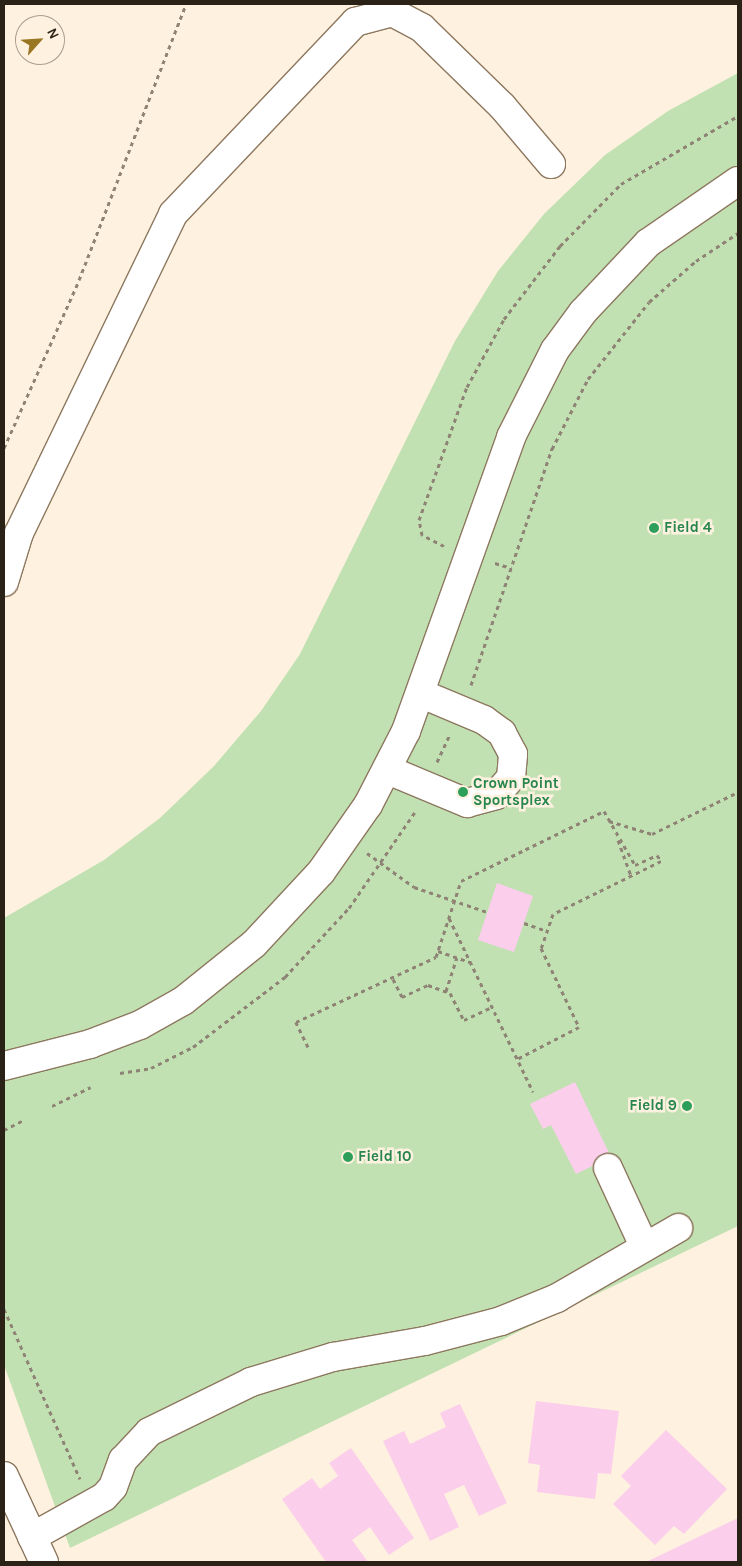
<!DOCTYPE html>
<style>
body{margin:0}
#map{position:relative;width:742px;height:1566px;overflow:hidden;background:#fff1df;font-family:Karla,sans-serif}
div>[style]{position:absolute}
.green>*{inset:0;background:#c1e1b3}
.building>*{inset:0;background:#fbceeb}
.path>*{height:3px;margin-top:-1.5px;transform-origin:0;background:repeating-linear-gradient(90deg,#8e8375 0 4px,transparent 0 8px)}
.roads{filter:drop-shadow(1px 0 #8d785f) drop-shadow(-1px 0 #8d785f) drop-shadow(0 1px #8d785f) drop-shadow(0 -1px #8d785f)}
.minor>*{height:28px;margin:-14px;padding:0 14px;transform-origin:14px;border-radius:14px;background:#fff}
.dots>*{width:14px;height:14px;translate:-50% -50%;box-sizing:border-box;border:2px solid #fff1df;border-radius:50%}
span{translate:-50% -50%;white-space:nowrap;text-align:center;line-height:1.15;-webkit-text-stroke:5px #fff1df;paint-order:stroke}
.leisure-label{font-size:15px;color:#27864d;font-weight:700}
.left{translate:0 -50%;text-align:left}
.right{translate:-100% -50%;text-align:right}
.frame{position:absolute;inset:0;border:5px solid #2a2117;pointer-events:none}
.north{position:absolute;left:15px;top:15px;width:50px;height:50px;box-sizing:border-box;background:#fff1df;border:1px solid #aa9e8f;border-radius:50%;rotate:64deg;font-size:14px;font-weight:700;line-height:20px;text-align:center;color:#2a2117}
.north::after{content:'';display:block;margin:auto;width:18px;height:22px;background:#997621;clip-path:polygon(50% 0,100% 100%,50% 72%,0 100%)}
</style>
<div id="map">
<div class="green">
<div style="clip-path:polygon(738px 73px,738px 1226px,70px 1548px,4px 1365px,4px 918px,104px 860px,160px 818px,214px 766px,261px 711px,300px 654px,455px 341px,498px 271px,544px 214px,605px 155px,668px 111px)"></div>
</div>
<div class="building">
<div style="clip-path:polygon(497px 883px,533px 896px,514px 952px,478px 940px)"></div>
<div style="clip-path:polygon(575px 1082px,611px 1157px,576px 1174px,551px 1125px,543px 1129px,530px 1104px)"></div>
<div style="clip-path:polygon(536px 1401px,619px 1411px,611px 1474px,598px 1473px,595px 1499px,537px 1492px,540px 1465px,528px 1463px)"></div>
<div style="clip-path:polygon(460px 1404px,507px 1503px,479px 1516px,464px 1485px,444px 1494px,459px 1527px,430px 1541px,383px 1441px,404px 1431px,410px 1444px,446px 1427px,440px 1413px)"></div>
<div style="clip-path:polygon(666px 1430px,727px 1489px,684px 1534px,674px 1526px,655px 1545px,613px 1504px,631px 1486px,621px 1476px)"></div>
<div style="clip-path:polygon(351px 1448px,414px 1538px,389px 1555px,370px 1527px,352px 1540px,368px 1562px,326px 1562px,282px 1499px,312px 1478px,320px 1489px,338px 1476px,329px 1463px)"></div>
<div style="clip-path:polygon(738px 1518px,738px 1562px,646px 1562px)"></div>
</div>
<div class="path">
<div style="left:4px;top:448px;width:184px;rotate:-65.9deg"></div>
<div style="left:79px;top:280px;width:296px;rotate:-68.8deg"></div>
<div style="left:444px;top:546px;width:25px;rotate:-153deg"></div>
<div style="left:422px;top:535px;width:15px;rotate:-101deg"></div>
<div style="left:419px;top:520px;width:141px;rotate:-70.2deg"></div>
<div style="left:467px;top:387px;width:77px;rotate:-61.4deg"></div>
<div style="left:504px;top:319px;width:92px;rotate:-52.5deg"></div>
<div style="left:560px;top:246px;width:87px;rotate:-45.5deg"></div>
<div style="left:621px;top:184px;width:135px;rotate:-30.2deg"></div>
<div style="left:495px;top:563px;width:17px;rotate:17deg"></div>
<div style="left:471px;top:685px;width:250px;rotate:-71.1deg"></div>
<div style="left:552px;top:449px;width:79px;rotate:-62.8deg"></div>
<div style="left:588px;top:379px;width:98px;rotate:-51.6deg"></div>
<div style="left:649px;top:302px;width:62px;rotate:-41.1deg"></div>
<div style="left:696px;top:261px;width:50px;rotate:-33.7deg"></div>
<div style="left:437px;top:762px;width:31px;rotate:-65deg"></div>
<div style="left:609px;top:821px;width:45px;rotate:16.8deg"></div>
<div style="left:652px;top:834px;width:96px;rotate:-26deg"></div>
<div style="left:618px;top:840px;width:38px;rotate:70deg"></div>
<div style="left:367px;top:853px;width:58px;rotate:35.9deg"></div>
<div style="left:414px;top:887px;width:77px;rotate:18.9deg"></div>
<div style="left:449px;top:918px;width:193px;rotate:64.2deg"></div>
<div style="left:524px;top:923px;width:24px;rotate:19deg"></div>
<div style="left:438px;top:951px;width:34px;rotate:19deg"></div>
<div style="left:393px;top:979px;width:20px;rotate:63deg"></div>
<div style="left:402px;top:997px;width:29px;rotate:-25deg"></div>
<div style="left:428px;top:985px;width:23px;rotate:20deg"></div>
<div style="left:450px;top:993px;width:30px;rotate:63deg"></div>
<div style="left:464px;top:1020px;width:31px;rotate:-25deg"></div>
<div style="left:446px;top:991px;width:35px;rotate:-72deg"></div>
<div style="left:308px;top:1047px;width:28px;rotate:-116deg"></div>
<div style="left:296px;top:1022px;width:154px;rotate:-24.9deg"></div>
<div style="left:436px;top:957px;width:80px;rotate:-71.8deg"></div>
<div style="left:461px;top:881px;width:159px;rotate:-26.1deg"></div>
<div style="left:604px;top:811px;width:62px;rotate:60.1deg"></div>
<div style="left:635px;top:865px;width:24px;rotate:-24deg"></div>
<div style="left:657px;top:855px;width:7px;rotate:56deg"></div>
<div style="left:661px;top:861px;width:120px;rotate:153.9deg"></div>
<div style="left:553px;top:914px;width:36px;rotate:109deg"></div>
<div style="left:541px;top:948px;width:88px;rotate:64.3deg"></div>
<div style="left:579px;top:1027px;width:70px;rotate:152.7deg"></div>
<div style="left:120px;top:1073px;width:31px;rotate:-9deg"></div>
<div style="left:151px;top:1068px;width:47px;rotate:-26.6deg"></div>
<div style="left:193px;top:1047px;width:116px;rotate:-37.3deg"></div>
<div style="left:285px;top:977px;width:94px;rotate:-47.2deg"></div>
<div style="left:349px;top:908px;width:116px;rotate:-55.5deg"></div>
<div style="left:52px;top:1106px;width:43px;rotate:-26deg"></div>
<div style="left:4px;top:1130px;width:22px;rotate:-27deg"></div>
<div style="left:4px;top:1309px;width:186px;rotate:65.9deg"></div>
</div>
<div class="roads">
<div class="minor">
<div style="left:4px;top:582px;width:51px;rotate:-73deg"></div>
<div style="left:19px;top:533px;width:354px;rotate:-64.2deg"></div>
<div style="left:173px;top:214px;width:265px;rotate:-46.5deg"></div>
<div style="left:355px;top:22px;width:38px;rotate:-15deg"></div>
<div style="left:392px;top:12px;width:34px;rotate:28deg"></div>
<div style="left:422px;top:28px;width:112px;rotate:44.3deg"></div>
<div style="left:502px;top:106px;width:76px;rotate:49.8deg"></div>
<div style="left:388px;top:770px;width:86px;rotate:22.7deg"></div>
<div style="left:467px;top:803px;width:30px;rotate:-15deg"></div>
<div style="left:496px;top:795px;width:23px;rotate:-49deg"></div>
<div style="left:511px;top:778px;width:24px;rotate:-85deg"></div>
<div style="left:513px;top:754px;width:24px;rotate:-118deg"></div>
<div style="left:502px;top:733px;width:22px;rotate:-144deg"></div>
<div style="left:484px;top:720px;width:67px;rotate:-157.2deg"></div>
<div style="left:4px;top:1066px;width:89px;rotate:-14.3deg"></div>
<div style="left:90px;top:1044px;width:53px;rotate:-20.8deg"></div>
<div style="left:140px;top:1025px;width:49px;rotate:-29.2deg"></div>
<div style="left:183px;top:1001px;width:91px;rotate:-38.8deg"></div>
<div style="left:254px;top:944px;width:98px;rotate:-47.1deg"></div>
<div style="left:321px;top:872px;width:82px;rotate:-55deg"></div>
<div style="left:368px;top:805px;width:83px;rotate:-62.8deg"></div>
<div style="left:406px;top:731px;width:312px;rotate:-70.3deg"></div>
<div style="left:511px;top:437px;width:97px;rotate:-63.2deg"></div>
<div style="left:555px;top:350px;width:47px;rotate:-53.6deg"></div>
<div style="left:583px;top:312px;width:95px;rotate:-46.7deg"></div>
<div style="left:648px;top:243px;width:109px;rotate:-34.6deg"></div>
<div style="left:608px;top:1168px;width:86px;rotate:65.2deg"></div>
<div style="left:4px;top:1476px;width:95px;rotate:65.1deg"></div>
<div style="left:32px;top:1537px;width:82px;rotate:-29.1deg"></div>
<div style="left:104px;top:1497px;width:13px;rotate:-48deg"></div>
<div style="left:113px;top:1487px;width:29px;rotate:-70deg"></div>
<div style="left:123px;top:1460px;width:38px;rotate:-47deg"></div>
<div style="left:149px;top:1432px;width:114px;rotate:-26.1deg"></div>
<div style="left:251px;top:1382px;width:86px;rotate:-17deg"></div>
<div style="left:333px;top:1357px;width:93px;rotate:-9.9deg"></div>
<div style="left:425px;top:1341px;width:79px;rotate:-14.7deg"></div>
<div style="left:501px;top:1321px;width:61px;rotate:-22.3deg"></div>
<div style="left:557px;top:1298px;width:140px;rotate:-30deg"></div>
</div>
</div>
<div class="dots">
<div style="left:654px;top:528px;background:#2e9e5b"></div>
<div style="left:463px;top:792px;background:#2e9e5b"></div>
<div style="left:687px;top:1106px;background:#2e9e5b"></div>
<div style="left:348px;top:1157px;background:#2e9e5b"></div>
</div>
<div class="leisure-label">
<span class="left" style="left:664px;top:528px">Field 4</span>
<span class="left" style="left:473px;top:792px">Crown Point<br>Sportsplex</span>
<span class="right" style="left:677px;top:1106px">Field 9</span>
<span class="left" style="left:358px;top:1157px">Field 10</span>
</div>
<div class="frame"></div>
<div class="north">N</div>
</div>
